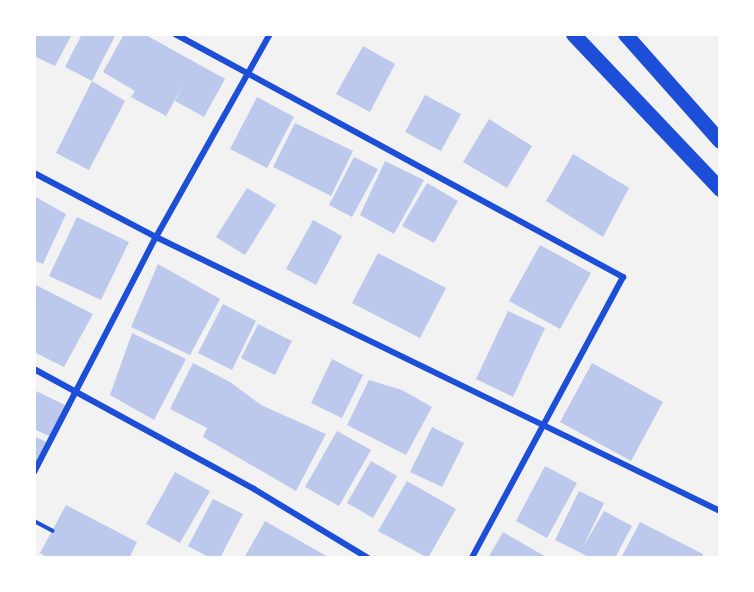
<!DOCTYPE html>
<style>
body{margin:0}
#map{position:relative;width:754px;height:592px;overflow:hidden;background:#f2f2f2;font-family:Barlow,sans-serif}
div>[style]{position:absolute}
.building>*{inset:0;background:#bdc9ec}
.path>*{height:4px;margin:-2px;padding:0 2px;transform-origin:2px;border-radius:2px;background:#1d4ed8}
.minor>*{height:6px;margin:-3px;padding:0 3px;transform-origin:3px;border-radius:3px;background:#1d4ed8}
.primary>*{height:15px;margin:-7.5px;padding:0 7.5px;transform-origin:7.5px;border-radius:7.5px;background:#1d4ed8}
span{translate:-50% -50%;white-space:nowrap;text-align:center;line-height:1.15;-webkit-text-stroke:4.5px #fff;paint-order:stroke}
.frame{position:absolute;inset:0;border:36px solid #fff;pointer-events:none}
</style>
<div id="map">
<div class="building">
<div style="clip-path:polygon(34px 34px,72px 34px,55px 66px,34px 56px)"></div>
<div style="clip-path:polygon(82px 34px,116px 34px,92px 81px,65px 67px)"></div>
<div style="clip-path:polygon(124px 34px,144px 34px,225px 79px,204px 117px,175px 101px,183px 85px,166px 116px,131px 97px,135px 91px,103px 72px)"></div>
<div style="clip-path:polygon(363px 46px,395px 64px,370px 112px,336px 94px)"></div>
<div style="clip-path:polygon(92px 81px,125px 101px,89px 170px,56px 153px)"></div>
<div style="clip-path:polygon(425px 95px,461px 114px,441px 151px,405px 132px)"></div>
<div style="clip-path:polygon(257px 97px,294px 117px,267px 168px,230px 149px)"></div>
<div style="clip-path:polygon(489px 119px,532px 146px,507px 188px,463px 162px)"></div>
<div style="clip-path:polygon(295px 123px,353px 151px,331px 196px,273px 167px)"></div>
<div style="clip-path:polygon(573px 154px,629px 188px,603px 237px,546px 201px)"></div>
<div style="clip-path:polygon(354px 157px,378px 169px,352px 217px,329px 205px)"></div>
<div style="clip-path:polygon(385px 161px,424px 180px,394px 234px,360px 215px)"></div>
<div style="clip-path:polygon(427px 183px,458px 201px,434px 243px,402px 226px)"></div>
<div style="clip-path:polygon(247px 188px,276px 205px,245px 255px,216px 237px)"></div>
<div style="clip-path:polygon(34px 196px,66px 214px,43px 264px,34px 260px)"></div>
<div style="clip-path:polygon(77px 217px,129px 242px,101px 300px,49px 276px)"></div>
<div style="clip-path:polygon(313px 220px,342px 236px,316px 285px,286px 269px)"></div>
<div style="clip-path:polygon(540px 245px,591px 273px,560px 329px,509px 301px)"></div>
<div style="clip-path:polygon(378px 253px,446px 288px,420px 338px,352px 303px)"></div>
<div style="clip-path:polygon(158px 264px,220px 299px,190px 355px,131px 327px)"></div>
<div style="clip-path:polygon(34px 284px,93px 314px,64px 367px,34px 352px)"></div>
<div style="clip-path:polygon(223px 304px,256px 321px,232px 370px,198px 353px)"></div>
<div style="clip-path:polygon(508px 311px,545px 328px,513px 397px,476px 379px)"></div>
<div style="clip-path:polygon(258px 324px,292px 341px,275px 375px,241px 358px)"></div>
<div style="clip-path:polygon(132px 333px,186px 359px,154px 420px,110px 395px)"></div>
<div style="clip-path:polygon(332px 359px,363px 375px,342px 418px,311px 403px)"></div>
<div style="clip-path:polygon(193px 363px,230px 382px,261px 405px,326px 434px,296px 491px,203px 437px,207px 428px,170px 409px)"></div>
<div style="clip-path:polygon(592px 363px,663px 402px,631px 461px,560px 422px)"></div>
<div style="clip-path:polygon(369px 380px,402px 390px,432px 407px,406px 455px,347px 425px)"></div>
<div style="clip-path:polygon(34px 390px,67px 406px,51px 437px,34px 429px)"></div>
<div style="clip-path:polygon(432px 427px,464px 443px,442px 487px,410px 472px)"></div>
<div style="clip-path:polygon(337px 431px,371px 450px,339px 506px,305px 487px)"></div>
<div style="clip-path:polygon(34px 436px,46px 442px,34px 465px)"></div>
<div style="clip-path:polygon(371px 461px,397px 476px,373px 518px,347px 503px)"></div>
<div style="clip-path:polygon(545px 466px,577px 483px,547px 538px,516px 521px)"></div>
<div style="clip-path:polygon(175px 472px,210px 491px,180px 543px,146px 524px)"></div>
<div style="clip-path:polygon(407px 481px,456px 509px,428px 558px,378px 531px)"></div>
<div style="clip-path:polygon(579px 491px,604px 503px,583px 547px,604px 511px,632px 526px,615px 558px,591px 558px,555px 540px)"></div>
<div style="clip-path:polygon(213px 499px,243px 514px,220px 558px,210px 558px,188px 546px)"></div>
<div style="clip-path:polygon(66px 505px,137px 542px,129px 558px,48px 558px,40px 553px)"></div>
<div style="clip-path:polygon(265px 521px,330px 558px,244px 558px)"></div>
<div style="clip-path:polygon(640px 522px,703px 554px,702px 558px,621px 558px)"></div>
<div style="clip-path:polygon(503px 532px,548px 558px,488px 558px)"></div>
</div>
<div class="path">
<div style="left:34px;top:521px;width:21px;rotate:28deg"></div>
</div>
<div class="minor">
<div style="left:175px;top:34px;width:510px;rotate:28.48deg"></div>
<div style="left:623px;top:277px;width:319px;rotate:118.3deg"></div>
<div style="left:34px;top:173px;width:138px;rotate:27.7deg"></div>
<div style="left:156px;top:237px;width:627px;rotate:25.91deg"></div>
<div style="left:34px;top:369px;width:251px;rotate:28.6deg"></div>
<div style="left:254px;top:489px;width:133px;rotate:31.2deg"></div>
<div style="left:34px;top:472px;width:265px;rotate:-62.6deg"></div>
<div style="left:156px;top:237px;width:233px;rotate:-60.7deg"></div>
</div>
<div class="primary">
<div style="left:573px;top:34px;width:214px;rotate:46.5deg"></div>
<div style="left:625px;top:34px;width:143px;rotate:48.4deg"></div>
</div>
<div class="frame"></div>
</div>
